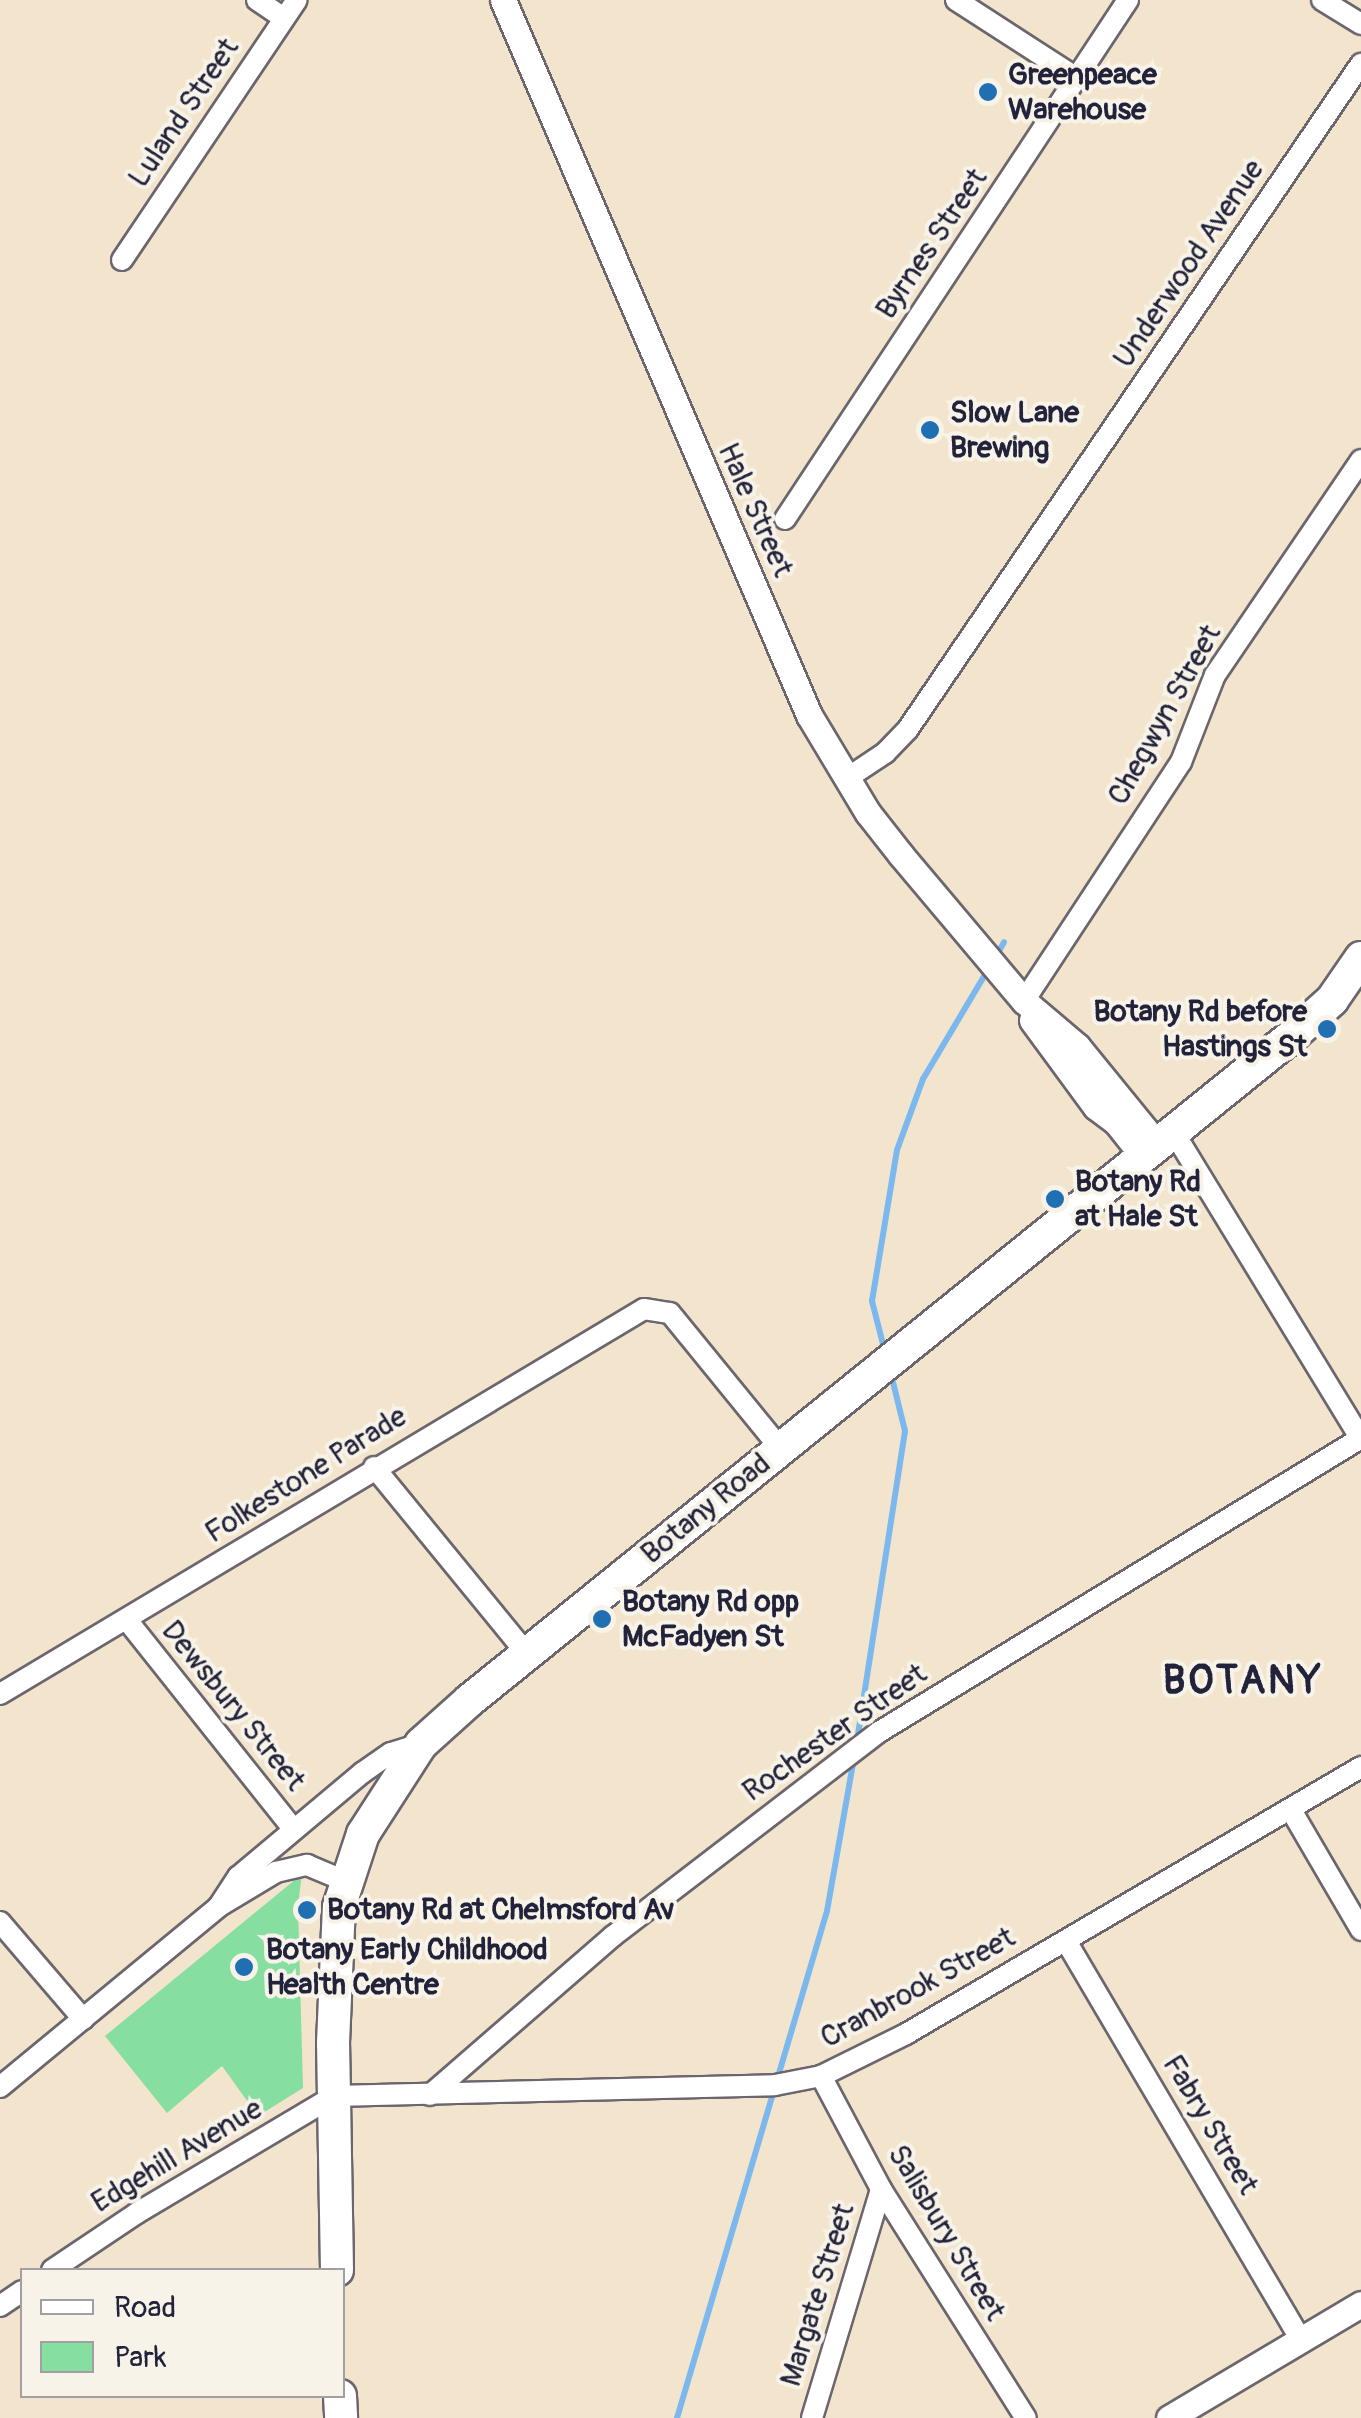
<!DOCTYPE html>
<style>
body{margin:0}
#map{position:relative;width:1361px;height:2418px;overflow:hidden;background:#f3e5cd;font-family:Pangolin,sans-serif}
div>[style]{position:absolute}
.green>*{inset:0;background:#87dea1}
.stream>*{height:6px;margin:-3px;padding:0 3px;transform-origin:3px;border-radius:3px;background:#7cb8ee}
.roads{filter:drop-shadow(2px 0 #6b666e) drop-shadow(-2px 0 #6b666e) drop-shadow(0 2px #6b666e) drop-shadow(0 -2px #6b666e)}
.minor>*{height:20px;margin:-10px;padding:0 10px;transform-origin:10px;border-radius:10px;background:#fff}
.tertiary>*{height:25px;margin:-12.5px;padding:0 12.5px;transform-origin:12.5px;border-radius:12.5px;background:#fff}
.primary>*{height:32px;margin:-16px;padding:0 16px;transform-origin:16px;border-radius:16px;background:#fff}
.dots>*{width:28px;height:28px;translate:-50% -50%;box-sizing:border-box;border:5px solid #f7f3e8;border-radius:50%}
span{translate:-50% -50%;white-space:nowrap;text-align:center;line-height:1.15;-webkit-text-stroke:8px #f7f3e8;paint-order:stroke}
.poi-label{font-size:30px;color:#22223b;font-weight:700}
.left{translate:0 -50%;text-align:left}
.right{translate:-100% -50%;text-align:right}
.street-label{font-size:30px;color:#22223b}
.district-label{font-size:40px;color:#22223b;font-weight:700;letter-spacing:2.5px}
.legend{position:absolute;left:20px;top:2268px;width:325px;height:130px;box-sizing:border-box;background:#f7f3e8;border:2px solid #a29fa3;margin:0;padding:12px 18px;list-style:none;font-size:30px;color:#22223b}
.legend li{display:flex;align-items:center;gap:20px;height:50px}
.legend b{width:50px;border:2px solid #a29fa3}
</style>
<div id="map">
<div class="green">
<div style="clip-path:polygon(302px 1874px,298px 1905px,303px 2088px,258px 2116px,222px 2066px,167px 2113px,105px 2036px)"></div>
</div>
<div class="stream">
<div style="left:996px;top:956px;width:16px;rotate:-60deg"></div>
<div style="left:885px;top:1352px;width:53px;rotate:-104.3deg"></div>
<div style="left:872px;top:1301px;width:153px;rotate:-80.6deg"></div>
<div style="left:897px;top:1150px;width:76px;rotate:-69.9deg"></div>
<div style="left:923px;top:1079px;width:126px;rotate:-59.3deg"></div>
<div style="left:857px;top:1741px;width:314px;rotate:-81.2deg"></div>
<div style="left:905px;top:1431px;width:59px;rotate:-103.8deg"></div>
<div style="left:677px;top:2418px;width:529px;rotate:-73.52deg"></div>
<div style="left:827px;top:1911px;width:155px;rotate:-80deg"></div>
</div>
<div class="roads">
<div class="minor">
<div style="left:257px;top:0;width:32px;rotate:34deg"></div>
<div style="left:956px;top:0;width:145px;rotate:32.9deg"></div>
<div style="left:1322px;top:0;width:46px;rotate:31.6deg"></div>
<div style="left:122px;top:260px;width:313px;rotate:-56.1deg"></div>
<div style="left:785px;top:519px;width:622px;rotate:-56.54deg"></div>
<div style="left:846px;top:779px;width:47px;rotate:-33.7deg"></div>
<div style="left:885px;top:753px;width:33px;rotate:-46deg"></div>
<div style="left:908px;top:729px;width:805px;rotate:-55.74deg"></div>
<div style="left:1024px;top:1001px;width:286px;rotate:-56.7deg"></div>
<div style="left:1181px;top:762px;width:93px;rotate:-68.7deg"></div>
<div style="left:1215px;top:675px;width:260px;rotate:-55.8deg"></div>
<div style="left:1173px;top:1131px;width:361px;rotate:58.6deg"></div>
<div style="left:374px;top:1467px;width:242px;rotate:50.7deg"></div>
<div style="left:127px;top:1620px;width:267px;rotate:51.5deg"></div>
<div style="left:0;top:1694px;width:750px;rotate:-30.87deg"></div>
<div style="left:644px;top:1309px;width:26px;rotate:9deg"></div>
<div style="left:670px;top:1313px;width:174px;rotate:50.8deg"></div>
<div style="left:1291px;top:1810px;width:139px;rotate:59.7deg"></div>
<div style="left:219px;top:1906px;width:35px;rotate:-57deg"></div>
<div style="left:238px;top:1877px;width:162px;rotate:-40deg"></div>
<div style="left:362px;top:1773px;width:35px;rotate:-35deg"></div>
<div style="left:391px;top:1753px;width:31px;rotate:-17deg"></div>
<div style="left:0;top:1922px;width:128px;rotate:49.4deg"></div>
<div style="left:1066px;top:1941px;width:463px;rotate:59.5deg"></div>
<div style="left:821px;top:2076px;width:128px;rotate:62deg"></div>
<div style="left:881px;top:2189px;width:271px;rotate:57.7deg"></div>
<div style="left:0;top:2087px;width:283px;rotate:-39.5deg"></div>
<div style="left:218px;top:1907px;width:68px;rotate:-31.1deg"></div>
<div style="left:276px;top:1872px;width:32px;rotate:-13deg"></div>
<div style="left:307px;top:1865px;width:41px;rotate:22.8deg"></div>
<div style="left:430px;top:2095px;width:242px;rotate:-41deg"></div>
<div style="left:613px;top:1936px;width:335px;rotate:-37.5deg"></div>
<div style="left:879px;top:1732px;width:565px;rotate:-31.38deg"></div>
<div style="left:52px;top:2270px;width:102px;rotate:-33.8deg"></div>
<div style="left:137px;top:2213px;width:229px;rotate:-30.7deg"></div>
<div style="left:334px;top:2096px;width:441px;rotate:-1.4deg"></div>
<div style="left:775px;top:2085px;width:47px;rotate:-11.1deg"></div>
<div style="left:821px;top:2076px;width:95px;rotate:-26.3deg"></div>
<div style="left:906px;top:2034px;width:528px;rotate:-30.4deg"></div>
<div style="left:0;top:2306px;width:27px;rotate:-34deg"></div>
<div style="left:812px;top:2418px;width:239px;rotate:-73.2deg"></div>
</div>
<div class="tertiary">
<div style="left:503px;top:0;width:778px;rotate:66.83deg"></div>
<div style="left:809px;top:715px;width:114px;rotate:59deg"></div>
<div style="left:868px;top:813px;width:53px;rotate:51.8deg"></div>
<div style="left:901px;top:855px;width:191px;rotate:49.9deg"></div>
<div style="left:1024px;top:1001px;width:70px;rotate:40.3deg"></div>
<div style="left:1077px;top:1046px;width:127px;rotate:50.8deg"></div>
<div style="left:1032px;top:1020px;width:108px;rotate:53.7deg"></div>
<div style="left:1096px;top:1107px;width:25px;rotate:37deg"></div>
<div style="left:1116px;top:1122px;width:43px;rotate:51.5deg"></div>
<div style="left:1169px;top:2418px;width:223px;rotate:-30.7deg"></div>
</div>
<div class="primary">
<div style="left:337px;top:2270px;width:227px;rotate:-91deg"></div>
<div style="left:333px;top:2043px;width:136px;rotate:-87.5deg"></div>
<div style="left:339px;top:1907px;width:77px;rotate:-71.8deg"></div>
<div style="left:363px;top:1834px;width:107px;rotate:-57.2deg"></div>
<div style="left:421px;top:1744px;width:66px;rotate:-41.9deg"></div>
<div style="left:470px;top:1700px;width:1057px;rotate:-38.93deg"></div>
<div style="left:1292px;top:1036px;width:54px;rotate:-42deg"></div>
<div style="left:1332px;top:1000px;width:51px;rotate:-55.4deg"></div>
<div style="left:340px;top:2396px;width:22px;rotate:87deg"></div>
</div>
</div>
<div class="dots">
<div style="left:988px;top:92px;background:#1f6fb2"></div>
<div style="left:930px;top:430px;background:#1f6fb2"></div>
<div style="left:1327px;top:1029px;background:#1f6fb2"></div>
<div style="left:1055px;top:1199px;background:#1f6fb2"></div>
<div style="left:602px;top:1619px;background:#1f6fb2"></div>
<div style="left:307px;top:1910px;background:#1f6fb2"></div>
<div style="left:244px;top:1967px;background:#1f6fb2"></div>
</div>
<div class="poi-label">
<span class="left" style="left:1008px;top:92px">Greenpeace<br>Warehouse</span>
<span class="left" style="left:950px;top:430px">Slow Lane<br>Brewing</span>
<span class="right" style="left:1307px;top:1029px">Botany Rd before<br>Hastings St</span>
<span class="left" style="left:1075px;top:1199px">Botany Rd<br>at Hale St</span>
<span class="left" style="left:622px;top:1619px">Botany Rd opp<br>McFadyen St</span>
<span class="left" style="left:327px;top:1910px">Botany Rd at Chelmsford Av</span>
<span class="left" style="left:266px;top:1967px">Botany Early Childhood<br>Health Centre</span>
</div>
<div class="street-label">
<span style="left:184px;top:113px;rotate:-56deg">Luland Street</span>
<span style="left:932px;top:244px;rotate:-56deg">Byrnes Street</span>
<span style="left:1189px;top:264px;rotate:-56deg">Underwood Avenue</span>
<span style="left:755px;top:510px;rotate:66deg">Hale Street</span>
<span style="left:1165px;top:715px;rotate:-61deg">Chegwyn Street</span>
<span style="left:306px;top:1475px;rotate:-32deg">Folkestone Parade</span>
<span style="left:706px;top:1509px;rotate:-39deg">Botany Road</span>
<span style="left:233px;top:1706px;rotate:51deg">Dewsbury Street</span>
<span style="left:835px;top:1733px;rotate:-35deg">Rochester Street</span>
<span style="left:918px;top:1988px;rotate:-29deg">Cranbrook Street</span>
<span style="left:1210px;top:2125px;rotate:59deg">Fabry Street</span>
<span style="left:177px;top:2156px;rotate:-31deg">Edgehill Avenue</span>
<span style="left:946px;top:2233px;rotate:59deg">Salisbury Street</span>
<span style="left:818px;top:2295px;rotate:-73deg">Margate Street</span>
</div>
<div class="district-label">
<span style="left:1243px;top:1681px">BOTANY</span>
</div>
<ul class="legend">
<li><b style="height:12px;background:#fff"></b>Road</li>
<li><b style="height:28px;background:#87dea1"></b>Park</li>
</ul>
</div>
